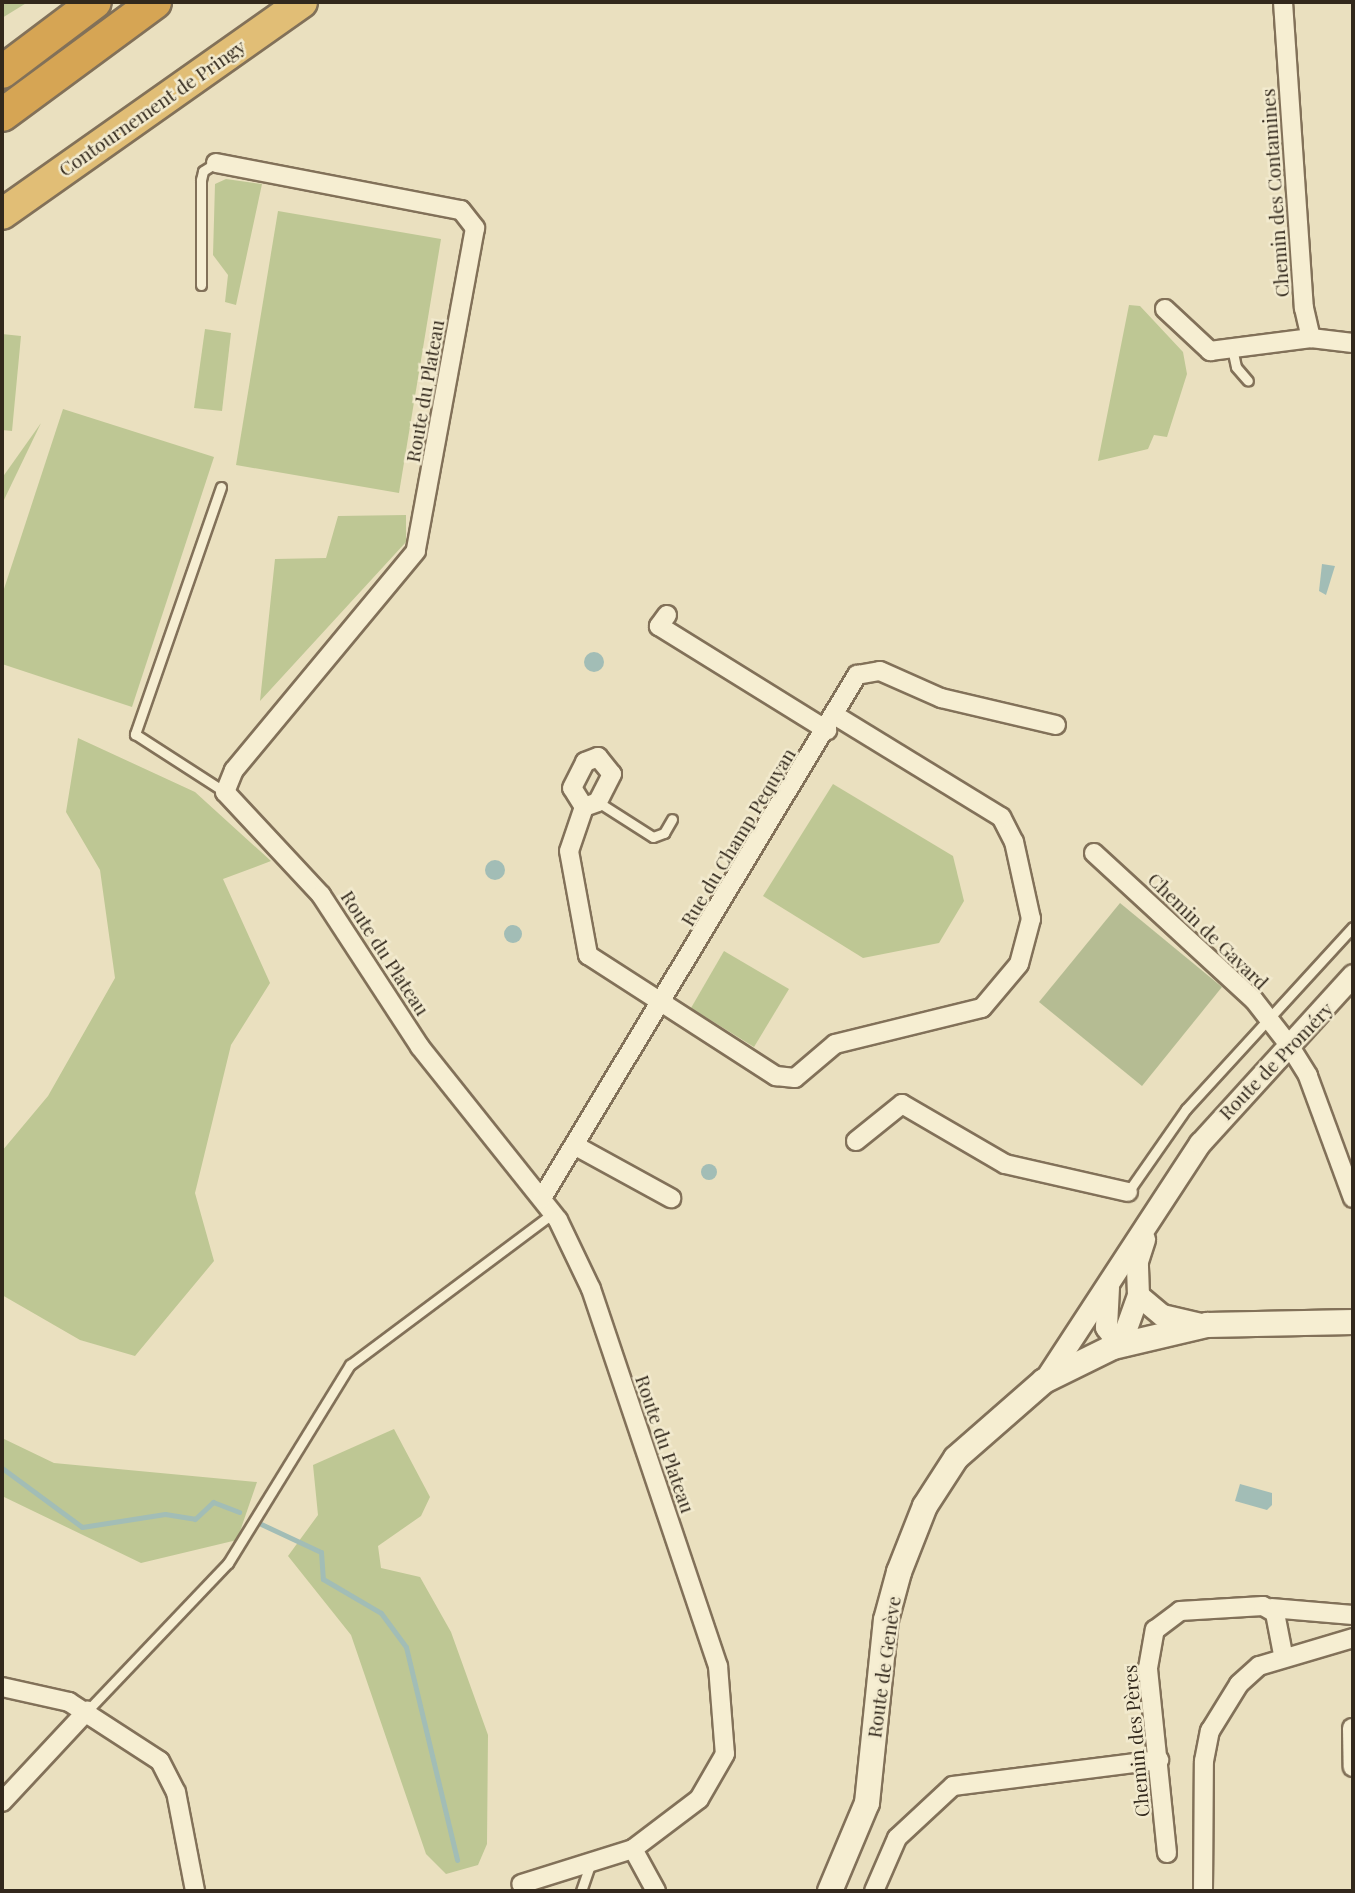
<!DOCTYPE html>
<meta charset="utf-8">
<style>
body{margin:0}
#map{position:relative;width:1355px;height:1893px;overflow:hidden;background:#eae0bf;font-family:"Playfair Display",serif}
div>[style]{position:absolute}
.green>*{inset:0;background:#bec794}
.cemetery>*{inset:0;background:#b5bc93}
.water>*{inset:0;background:#a2bdb6}
.round{border-radius:50%}
.stream>*{height:5px;margin:-2.5px;padding:0 2.5px;transform-origin:2.5px;border-radius:2.5px;background:#a2bdb6}
.roads{filter:drop-shadow(2px 0 #827159) drop-shadow(-2px 0 #827159) drop-shadow(0 2px #827159) drop-shadow(0 -2px #827159)}
.service>*{height:9px;margin:-4.5px;padding:0 4.5px;transform-origin:4.5px;border-radius:4.5px;background:#f6eed2}
.minor>*{height:18px;margin:-9px;padding:0 9px;transform-origin:9px;border-radius:9px;background:#f6eed2}
.tertiary>*{height:21px;margin:-10.5px;padding:0 10.5px;transform-origin:10.5px;border-radius:10.5px;background:#f6eed2}
.secondary>*{height:24px;margin:-12px;padding:0 12px;transform-origin:12px;border-radius:12px;background:#f6eed2}
.trunk>*{height:30px;margin:-15px;padding:0 15px;transform-origin:15px;border-radius:15px;background:#e1be76}
.motorway>*{height:32px;margin:-16px;padding:0 16px;transform-origin:16px;border-radius:16px;background:#d6a554}
span{translate:-50% -50%;white-space:nowrap;text-align:center;line-height:1.15;-webkit-text-stroke:5px #f2eace;paint-order:stroke}
.street-label{font-size:19px;color:#32281c}
.frame{position:absolute;inset:0;border:4px solid #32281c;pointer-events:none}
</style>
<div id="map">
<div class="green">
<div style="clip-path:polygon(2px 2px,28px 2px,2px 18px)"></div>
<div style="clip-path:polygon(226px 179px,262px 184px,236px 305px,225px 302px,228px 275px,213px 255px,215px 184px)"></div>
<div style="clip-path:polygon(278px 211px,441px 239px,399px 493px,236px 465px)"></div>
<div style="clip-path:polygon(1129px 305px,1140px 306px,1183px 352px,1187px 374px,1167px 437px,1154px 435px,1148px 449px,1098px 461px)"></div>
<div style="clip-path:polygon(205px 329px,231px 333px,222px 411px,194px 408px)"></div>
<div style="clip-path:polygon(2px 334px,21px 336px,12px 431px,2px 430px)"></div>
<div style="clip-path:polygon(63px 409px,214px 457px,132px 707px,2px 664px,2px 595px)"></div>
<div style="clip-path:polygon(41px 423px,2px 504px,2px 478px)"></div>
<div style="clip-path:polygon(406px 515px,406px 542px,260px 701px,275px 559px,326px 558px,338px 516px)"></div>
<div style="clip-path:polygon(78px 738px,195px 792px,271px 861px,223px 879px,270px 983px,231px 1045px,195px 1193px,214px 1261px,135px 1356px,80px 1340px,2px 1295px,2px 1151px,48px 1096px,115px 978px,100px 870px,66px 812px)"></div>
<div style="clip-path:polygon(833px 784px,953px 856px,964px 901px,939px 943px,863px 958px,763px 896px)"></div>
<div style="clip-path:polygon(724px 951px,789px 989px,754px 1047px,691px 1008px)"></div>
<div style="clip-path:polygon(394px 1429px,430px 1497px,421px 1516px,378px 1546px,381px 1568px,420px 1577px,451px 1632px,488px 1735px,487px 1844px,478px 1865px,446px 1874px,426px 1854px,351px 1635px,288px 1556px,318px 1515px,313px 1465px)"></div>
<div style="clip-path:polygon(2px 1438px,54px 1463px,257px 1482px,237px 1540px,141px 1563px,2px 1496px)"></div>
</div>
<div class="cemetery">
<div style="clip-path:polygon(1120px 903px,1222px 987px,1142px 1086px,1039px 1002px)"></div>
</div>
<div class="water">
<div style="clip-path:polygon(1322px 564px,1335px 566px,1326px 595px,1319px 591px)"></div>
<div class="round" style="left:584px;top:652px;width:20px;height:20px"></div>
<div class="round" style="left:485px;top:860px;width:20px;height:20px"></div>
<div class="round" style="left:504px;top:925px;width:18px;height:18px"></div>
<div class="round" style="left:701px;top:1164px;width:16px;height:16px"></div>
<div style="clip-path:polygon(1240px 1484px,1272px 1493px,1272px 1505px,1267px 1510px,1235px 1501px)"></div>
</div>
<div class="stream">
<div style="left:2px;top:1468px;width:99px;rotate:36.4deg"></div>
<div style="left:82px;top:1527px;width:84px;rotate:-8.9deg"></div>
<div style="left:165px;top:1514px;width:30px;rotate:9deg"></div>
<div style="left:195px;top:1519px;width:25px;rotate:-43deg"></div>
<div style="left:213px;top:1502px;width:28px;rotate:21deg"></div>
<div style="left:261px;top:1524px;width:66px;rotate:25deg"></div>
<div style="left:321px;top:1552px;width:27px;rotate:86deg"></div>
<div style="left:323px;top:1579px;width:67px;rotate:30.4deg"></div>
<div style="left:381px;top:1613px;width:42px;rotate:53.7deg"></div>
<div style="left:406px;top:1647px;width:219px;rotate:76.5deg"></div>
</div>
<div class="roads">
<div class="service">
<div style="left:201px;top:285px;width:105px;rotate:-90deg"></div>
<div style="left:201px;top:180px;width:9px;rotate:-77deg"></div>
<div style="left:203px;top:171px;width:15px;rotate:-32deg"></div>
<div style="left:1232px;top:348px;width:19px;rotate:78deg"></div>
<div style="left:1236px;top:367px;width:18px;rotate:49deg"></div>
<div style="left:221px;top:487px;width:262px;rotate:109.2deg"></div>
<div style="left:135px;top:734px;width:107px;rotate:32.8deg"></div>
<div style="left:598px;top:802px;width:65px;rotate:32.5deg"></div>
<div style="left:653px;top:837px;width:12px;rotate:-20deg"></div>
<div style="left:664px;top:833px;width:16px;rotate:-60deg"></div>
<div style="left:1128px;top:1192px;width:101px;rotate:-55.1deg"></div>
<div style="left:1186px;top:1109px;width:247px;rotate:-47.5deg"></div>
<div style="left:87px;top:1711px;width:204px;rotate:-46.4deg"></div>
<div style="left:228px;top:1563px;width:233px;rotate:-58.4deg"></div>
<div style="left:350px;top:1365px;width:254px;rotate:-36.8deg"></div>
<div style="left:581px;top:1891px;width:28px;rotate:-71deg"></div>
</div>
<div class="minor">
<div style="left:1283px;top:2px;width:307px;rotate:86.1deg"></div>
<div style="left:1304px;top:308px;width:31px;rotate:77deg"></div>
<div style="left:1311px;top:338px;width:42px;rotate:6.8deg"></div>
<div style="left:216px;top:163px;width:249px;rotate:10.9deg"></div>
<div style="left:461px;top:210px;width:23px;rotate:52deg"></div>
<div style="left:475px;top:228px;width:328px;rotate:100.4deg"></div>
<div style="left:416px;top:551px;width:285px;rotate:129.7deg"></div>
<div style="left:234px;top:770px;width:24px;rotate:112deg"></div>
<div style="left:225px;top:792px;width:141px;rotate:47deg"></div>
<div style="left:321px;top:895px;width:181px;rotate:56.9deg"></div>
<div style="left:420px;top:1047px;width:221px;rotate:51.4deg"></div>
<div style="left:558px;top:1220px;width:76px;rotate:64.4deg"></div>
<div style="left:591px;top:1289px;width:398px;rotate:71.4deg"></div>
<div style="left:718px;top:1666px;width:88px;rotate:85.5deg"></div>
<div style="left:725px;top:1754px;width:52px;rotate:120deg"></div>
<div style="left:699px;top:1799px;width:83px;rotate:142.9deg"></div>
<div style="left:633px;top:1849px;width:117px;rotate:162.6deg"></div>
<div style="left:1165px;top:309px;width:62px;rotate:43deg"></div>
<div style="left:1210px;top:351px;width:102px;rotate:-7.3deg"></div>
<div style="left:667px;top:615px;width:14px;rotate:126deg"></div>
<div style="left:659px;top:626px;width:198px;rotate:31.8deg"></div>
<div style="left:598px;top:757px;width:22px;rotate:51deg"></div>
<div style="left:612px;top:774px;width:31px;rotate:117deg"></div>
<div style="left:598px;top:802px;width:15px;rotate:160deg"></div>
<div style="left:584px;top:807px;width:22px;rotate:-122deg"></div>
<div style="left:572px;top:788px;width:29px;rotate:-63deg"></div>
<div style="left:585px;top:762px;width:14px;rotate:-21deg"></div>
<div style="left:584px;top:807px;width:46px;rotate:108.8deg"></div>
<div style="left:569px;top:851px;width:106px;rotate:79.6deg"></div>
<div style="left:588px;top:955px;width:224px;rotate:32.8deg"></div>
<div style="left:776px;top:1076px;width:19px;rotate:6deg"></div>
<div style="left:795px;top:1078px;width:52px;rotate:-40.4deg"></div>
<div style="left:835px;top:1044px;width:151px;rotate:-13.8deg"></div>
<div style="left:982px;top:1008px;width:57px;rotate:-49.9deg"></div>
<div style="left:1019px;top:964px;width:47px;rotate:-75.1deg"></div>
<div style="left:1031px;top:919px;width:79px;rotate:-102.4deg"></div>
<div style="left:1014px;top:842px;width:28px;rotate:-117deg"></div>
<div style="left:1001px;top:817px;width:193px;rotate:-148.5deg"></div>
<div style="left:1094px;top:853px;width:217px;rotate:42.6deg"></div>
<div style="left:1254px;top:1000px;width:57px;rotate:52.1deg"></div>
<div style="left:1289px;top:1045px;width:36px;rotate:58deg"></div>
<div style="left:1308px;top:1076px;width:130px;rotate:69.8deg"></div>
<div style="left:856px;top:1141px;width:59px;rotate:-38.8deg"></div>
<div style="left:902px;top:1104px;width:119px;rotate:30.2deg"></div>
<div style="left:1005px;top:1164px;width:126px;rotate:12.8deg"></div>
<div style="left:574px;top:1145px;width:111px;rotate:28.7deg"></div>
<div style="left:542px;top:1198px;width:611px;rotate:-58.94deg"></div>
<div style="left:857px;top:675px;width:23px;rotate:-10deg"></div>
<div style="left:880px;top:671px;width:67px;rotate:23.9deg"></div>
<div style="left:941px;top:698px;width:118px;rotate:13.2deg"></div>
<div style="left:1271px;top:1608px;width:82px;rotate:4.9deg"></div>
<div style="left:2px;top:1687px;width:69px;rotate:12.6deg"></div>
<div style="left:69px;top:1702px;width:108px;rotate:33deg"></div>
<div style="left:160px;top:1761px;width:35px;rotate:63deg"></div>
<div style="left:176px;top:1792px;width:101px;rotate:79.1deg"></div>
<div style="left:1352px;top:1728px;width:39px;rotate:89deg"></div>
<div style="left:2px;top:1802px;width:125px;rotate:-47deg"></div>
<div style="left:633px;top:1849px;width:48px;rotate:61.3deg"></div>
<div style="left:1167px;top:1853px;width:186px;rotate:-95.9deg"></div>
<div style="left:1148px;top:1668px;width:39px;rotate:-80deg"></div>
<div style="left:1155px;top:1630px;width:31px;rotate:-37deg"></div>
<div style="left:1180px;top:1611px;width:83px;rotate:-3.4deg"></div>
<div style="left:1263px;top:1606px;width:14px;rotate:30deg"></div>
<div style="left:1275px;top:1613px;width:42px;rotate:79deg"></div>
<div style="left:874px;top:1891px;width:58px;rotate:-66.5deg"></div>
<div style="left:897px;top:1838px;width:76px;rotate:-42.9deg"></div>
<div style="left:953px;top:1786px;width:208px;rotate:-7.2deg"></div>
<div style="left:1203px;top:1891px;width:130px;rotate:-89.6deg"></div>
<div style="left:1204px;top:1761px;width:31px;rotate:-79deg"></div>
<div style="left:1210px;top:1731px;width:55px;rotate:-58.3deg"></div>
<div style="left:1239px;top:1684px;width:27px;rotate:-42deg"></div>
<div style="left:1259px;top:1666px;width:98px;rotate:-16.6deg"></div>
</div>
<div class="tertiary">
<div style="left:1108px;top:1287px;width:40px;rotate:92.9deg"></div>
<div style="left:1106px;top:1327px;width:23px;rotate:52deg"></div>
<div style="left:1120px;top:1345px;width:53px;rotate:-70.2deg"></div>
<div style="left:1138px;top:1295px;width:34px;rotate:-92deg"></div>
<div style="left:1137px;top:1261px;width:23px;rotate:-72deg"></div>
<div style="left:1138px;top:1295px;width:31px;rotate:40deg"></div>
<div style="left:1162px;top:1315px;width:44px;rotate:13.1deg"></div>
<div style="left:1044px;top:1381px;width:285px;rotate:-56.8deg"></div>
<div style="left:1200px;top:1143px;width:227px;rotate:-47.7deg"></div>
</div>
<div class="secondary">
<div style="left:830px;top:1891px;width:95px;rotate:-67.2deg"></div>
<div style="left:867px;top:1803px;width:184px;rotate:-84.1deg"></div>
<div style="left:886px;top:1620px;width:50px;rotate:-74.8deg"></div>
<div style="left:899px;top:1572px;width:71px;rotate:-68.5deg"></div>
<div style="left:925px;top:1506px;width:57px;rotate:-57.1deg"></div>
<div style="left:956px;top:1458px;width:117px;rotate:-41.2deg"></div>
<div style="left:1044px;top:1381px;width:77px;rotate:-26.2deg"></div>
<div style="left:1113px;top:1347px;width:97px;rotate:-13.2deg"></div>
<div style="left:1207px;top:1325px;width:146px;rotate:-1.2deg"></div>
</div>
<div class="trunk">
<div style="left:2px;top:214px;width:367px;rotate:-35.2deg"></div>
</div>
<div class="motorway">
<div style="left:2px;top:72px;width:116px;rotate:-37deg"></div>
<div style="left:2px;top:115px;width:190px;rotate:-36.4deg"></div>
</div>
</div>
<div class="street-label">
<span style="left:152px;top:108px;rotate:-35deg">Contournement de Pringy</span>
<span style="left:1275px;top:193px;rotate:-94deg">Chemin des Contamines</span>
<span style="left:425px;top:391px;rotate:-80deg">Route du Plateau</span>
<span style="left:738px;top:837px;rotate:-59deg">Rue du Champ Pequyan</span>
<span style="left:1208px;top:931px;rotate:44deg">Chemin de Gavard</span>
<span style="left:385px;top:953px;rotate:57deg">Route du Plateau</span>
<span style="left:1276px;top:1061px;rotate:-46deg">Route de Proméry</span>
<span style="left:665px;top:1444px;rotate:71deg">Route du Plateau</span>
<span style="left:884px;top:1667px;rotate:-82deg">Route de Genève</span>
<span style="left:1136px;top:1741px;rotate:-95deg">Chemin des Pères</span>
</div>
<div class="frame"></div>
</div>
